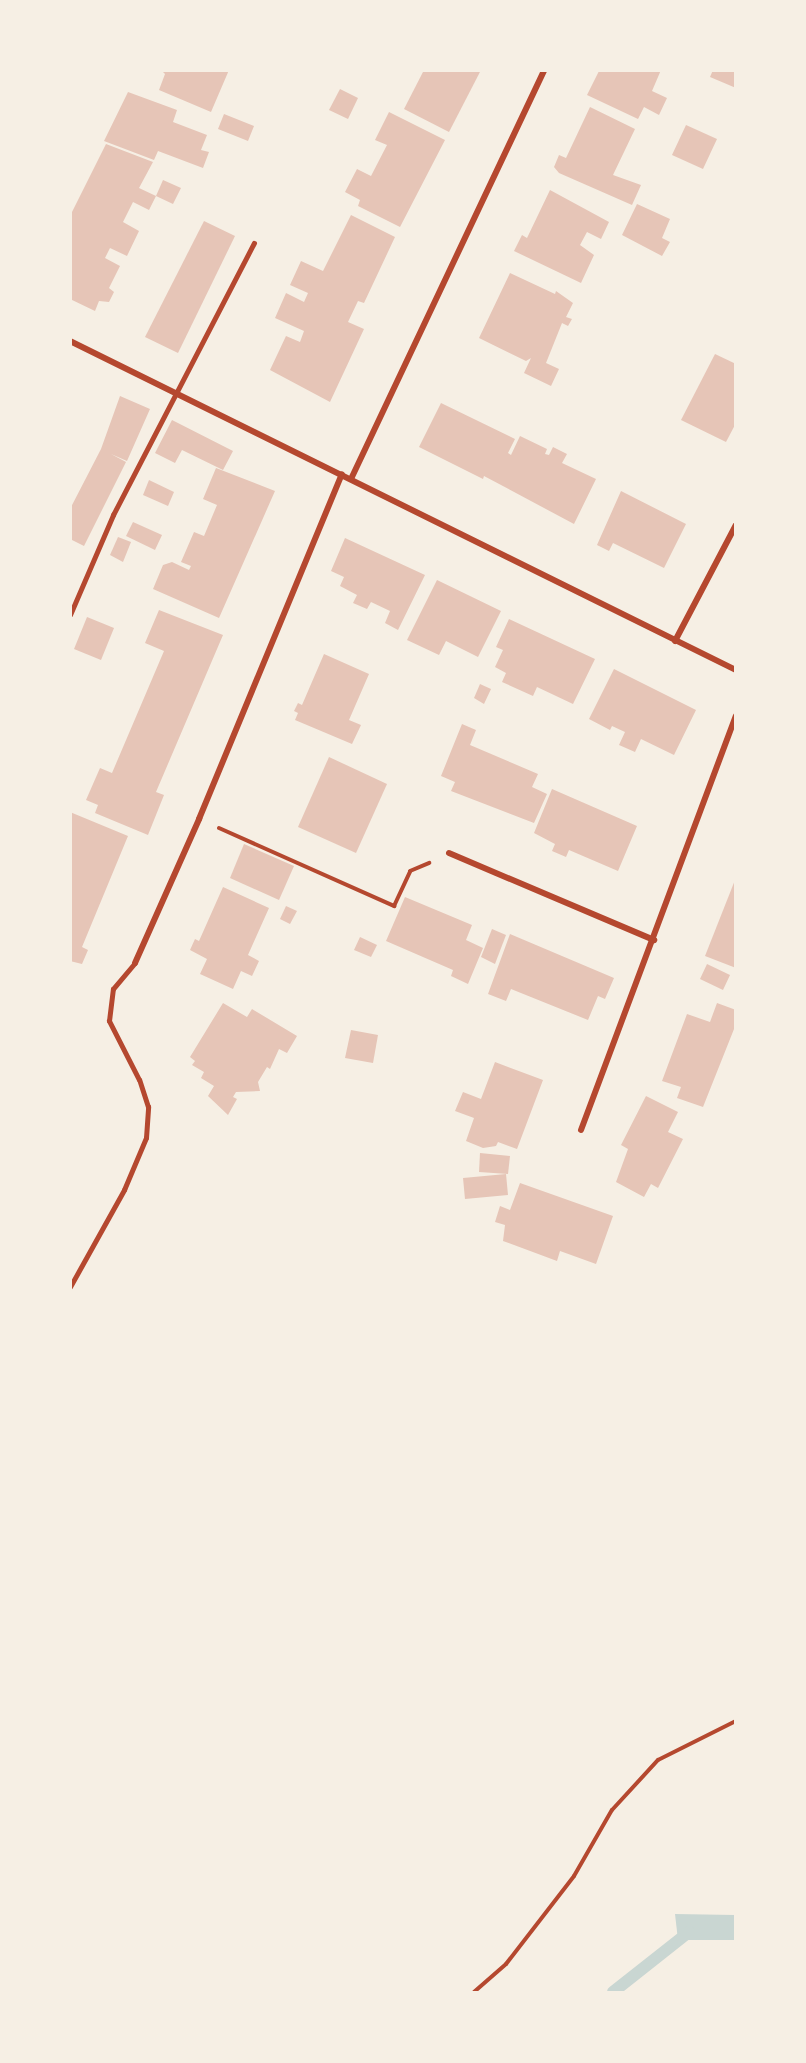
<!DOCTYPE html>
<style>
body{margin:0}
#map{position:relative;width:806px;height:2063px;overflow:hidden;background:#f6efe4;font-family:"Work Sans",sans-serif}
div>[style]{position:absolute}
.water>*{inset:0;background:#c9d6d2}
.stream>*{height:12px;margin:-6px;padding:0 6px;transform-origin:6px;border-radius:6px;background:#c9d6d2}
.building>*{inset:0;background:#e6c5b7}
.path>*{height:4px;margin:-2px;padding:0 2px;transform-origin:2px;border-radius:2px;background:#b5482f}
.service>*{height:4.5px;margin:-2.25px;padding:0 2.25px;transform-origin:2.25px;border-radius:2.25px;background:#b5482f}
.minor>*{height:6px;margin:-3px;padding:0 3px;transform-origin:3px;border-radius:3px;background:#b5482f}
span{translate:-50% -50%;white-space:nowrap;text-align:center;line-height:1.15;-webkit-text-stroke:4.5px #f6efe4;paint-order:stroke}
.frame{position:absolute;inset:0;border:72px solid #f6efe4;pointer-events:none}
</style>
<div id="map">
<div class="water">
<div style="clip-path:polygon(675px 1914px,735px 1915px,735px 1940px,678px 1940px)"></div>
</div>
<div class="stream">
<div style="left:613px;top:1992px;width:97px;rotate:-38.3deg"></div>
</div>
<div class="building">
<div style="clip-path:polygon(161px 70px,229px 70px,211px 112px,159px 90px,165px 74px)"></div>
<div style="clip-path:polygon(424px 70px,481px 70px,449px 132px,404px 109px)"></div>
<div style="clip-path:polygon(605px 70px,661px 70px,652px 91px,667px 98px,659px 115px,644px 107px,638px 119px,587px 95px,599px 71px)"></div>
<div style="clip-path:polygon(713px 70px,736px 70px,736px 88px,710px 77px)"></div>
<div style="clip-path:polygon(340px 89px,358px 98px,348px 119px,329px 110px)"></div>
<div style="clip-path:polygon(128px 92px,177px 110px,173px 122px,207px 135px,201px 150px,209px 152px,203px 168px,158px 151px,154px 160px,104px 141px)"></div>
<div style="clip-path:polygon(590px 107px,635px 129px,613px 175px,641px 185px,632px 205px,559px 173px,554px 167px,559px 155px,566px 158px)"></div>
<div style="clip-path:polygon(389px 112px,445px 140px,400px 227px,358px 206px,360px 200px,345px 192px,357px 169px,371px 176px,387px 145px,375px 140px)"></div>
<div style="clip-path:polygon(224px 114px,254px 126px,248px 141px,218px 129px)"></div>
<div style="clip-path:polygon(686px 125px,717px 139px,703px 169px,672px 155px)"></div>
<div style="clip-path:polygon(106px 144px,153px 162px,139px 188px,156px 196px,149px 210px,133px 202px,123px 222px,139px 231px,127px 256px,110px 248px,105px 258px,120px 266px,109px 288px,114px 292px,109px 302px,99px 301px,95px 311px,70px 299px,70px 216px)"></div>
<div style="clip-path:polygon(163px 180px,181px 188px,173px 204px,156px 196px)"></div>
<div style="clip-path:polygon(550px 190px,609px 222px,601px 239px,587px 232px,580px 245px,594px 255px,581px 283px,514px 251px,522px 235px,527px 238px)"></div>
<div style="clip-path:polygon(637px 204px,670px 219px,662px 238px,670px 242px,662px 256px,622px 235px)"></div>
<div style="clip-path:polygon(351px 215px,395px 237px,364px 303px,358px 301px,348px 322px,364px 329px,330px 402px,270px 370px,286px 336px,300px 342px,304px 331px,275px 318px,286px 293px,304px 302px,308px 293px,290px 285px,301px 261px,323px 271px)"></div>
<div style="clip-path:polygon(204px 221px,235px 236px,178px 353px,145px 337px)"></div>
<div style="clip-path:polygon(510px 273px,555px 294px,556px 291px,573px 303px,566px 317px,572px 319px,568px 326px,562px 323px,546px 363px,559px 369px,551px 386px,524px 373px,531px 358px,526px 361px,479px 338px)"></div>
<div style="clip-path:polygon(715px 354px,736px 364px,736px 423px,726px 442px,681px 420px)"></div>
<div style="clip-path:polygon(120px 396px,150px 409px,127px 461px,111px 454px,126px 462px,84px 546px,70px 539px,70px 509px,101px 449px)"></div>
<div style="clip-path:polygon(441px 403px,515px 439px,508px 453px,511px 455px,520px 436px,547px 449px,545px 454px,549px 455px,553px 447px,567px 454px,562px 463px,596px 479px,574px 524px,484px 476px,483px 479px,419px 447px)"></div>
<div style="clip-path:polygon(172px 420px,233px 451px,223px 470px,182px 450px,175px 463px,155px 453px)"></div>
<div style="clip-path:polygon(216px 468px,275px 491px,219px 618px,153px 589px,163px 565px,172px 562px,189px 570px,191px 566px,181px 562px,194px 532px,204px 536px,217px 505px,203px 499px)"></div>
<div style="clip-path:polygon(149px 480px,174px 492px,168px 506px,143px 495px)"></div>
<div style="clip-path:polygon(621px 491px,686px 524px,664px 568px,613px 543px,609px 551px,597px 545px)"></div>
<div style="clip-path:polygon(133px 522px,162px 535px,155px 550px,126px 536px)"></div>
<div style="clip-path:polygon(118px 537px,131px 542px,123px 562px,110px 555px)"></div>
<div style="clip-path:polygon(345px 538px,425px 575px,398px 630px,385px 623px,390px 611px,371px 602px,367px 609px,353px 603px,357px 595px,340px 586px,344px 577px,331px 571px)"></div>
<div style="clip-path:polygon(437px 580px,501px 611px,478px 657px,446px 641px,439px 655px,407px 640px)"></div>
<div style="clip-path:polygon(159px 610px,223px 635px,156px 792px,164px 795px,148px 835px,95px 813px,98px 805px,86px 800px,100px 768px,112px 773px,164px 651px,145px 643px)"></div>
<div style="clip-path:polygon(87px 617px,114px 628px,101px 660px,74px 649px)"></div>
<div style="clip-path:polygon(509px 619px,595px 659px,573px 704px,537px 687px,533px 696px,502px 682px,506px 673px,495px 667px,503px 650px,496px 647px)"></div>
<div style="clip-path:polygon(324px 654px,369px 674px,349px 720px,361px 725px,352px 744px,295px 720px,298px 713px,294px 711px,298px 703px,302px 705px)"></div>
<div style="clip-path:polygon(614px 669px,696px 710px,674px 755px,641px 739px,635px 752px,619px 745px,625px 732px,612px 726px,610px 730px,589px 719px)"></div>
<div style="clip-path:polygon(480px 684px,491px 689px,484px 704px,474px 698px)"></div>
<div style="clip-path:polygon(462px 724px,476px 730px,470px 745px,538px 774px,532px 787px,547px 794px,534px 823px,451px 791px,455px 782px,441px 776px)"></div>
<div style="clip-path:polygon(329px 757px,387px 784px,356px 853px,298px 827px)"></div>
<div style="clip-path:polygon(552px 789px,637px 826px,618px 871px,569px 850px,566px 857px,552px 851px,555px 844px,534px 833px)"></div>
<div style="clip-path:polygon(70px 812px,128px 836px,82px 947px,88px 950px,82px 964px,70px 961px)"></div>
<div style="clip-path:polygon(244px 844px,294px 866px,279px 900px,230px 878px)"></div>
<div style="clip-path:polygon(735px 880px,736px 880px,736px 968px,705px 956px)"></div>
<div style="clip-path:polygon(223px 887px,269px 908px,248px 955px,259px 961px,252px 976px,241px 971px,233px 989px,200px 974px,207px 959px,190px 950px,195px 939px,199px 941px)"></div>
<div style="clip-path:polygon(405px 897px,472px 925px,466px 940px,483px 948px,468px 984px,451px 976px,453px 970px,386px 941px)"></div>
<div style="clip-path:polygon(286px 906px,297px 911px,290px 924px,280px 919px)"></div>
<div style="clip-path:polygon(492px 929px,506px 935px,495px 964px,481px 957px)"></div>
<div style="clip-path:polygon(510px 934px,614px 978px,605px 999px,598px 996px,588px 1020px,511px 989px,506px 1001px,488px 994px)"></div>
<div style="clip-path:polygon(360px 937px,377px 945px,371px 957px,354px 950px)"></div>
<div style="clip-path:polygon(707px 964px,730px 975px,723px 990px,700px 979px)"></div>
<div style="clip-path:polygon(223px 1003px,247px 1017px,252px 1009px,297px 1036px,287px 1053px,279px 1049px,270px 1069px,267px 1067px,258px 1082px,260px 1091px,236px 1092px,233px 1097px,237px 1099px,228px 1115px,208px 1096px,214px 1086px,201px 1078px,204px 1072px,192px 1065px,195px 1061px,190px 1057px)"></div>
<div style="clip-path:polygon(717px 1003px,736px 1010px,736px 1024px,703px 1107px,677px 1098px,681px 1087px,662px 1081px,687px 1014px,710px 1022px)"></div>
<div style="clip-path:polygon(351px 1030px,378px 1035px,373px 1063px,345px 1058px)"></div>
<div style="clip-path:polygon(495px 1062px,543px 1080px,517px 1149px,498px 1142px,496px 1146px,483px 1148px,466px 1141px,474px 1118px,455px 1111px,463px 1092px,481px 1099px)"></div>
<div style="clip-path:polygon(646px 1096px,678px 1112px,668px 1132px,683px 1139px,658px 1188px,651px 1184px,644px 1197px,616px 1182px,628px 1149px,621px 1145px)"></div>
<div style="clip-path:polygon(480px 1153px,510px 1156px,508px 1174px,479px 1172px)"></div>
<div style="clip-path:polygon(506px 1174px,508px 1195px,465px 1199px,463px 1178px)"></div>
<div style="clip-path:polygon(520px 1183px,613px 1216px,596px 1264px,560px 1251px,557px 1261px,503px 1241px,505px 1225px,495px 1222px,500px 1206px,510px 1210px)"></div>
</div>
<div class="path">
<div style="left:219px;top:828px;width:192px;rotate:24deg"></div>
<div style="left:394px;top:906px;width:38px;rotate:-65deg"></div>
<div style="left:410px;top:871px;width:21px;rotate:-23deg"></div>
<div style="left:474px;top:1992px;width:43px;rotate:-41.2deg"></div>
<div style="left:506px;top:1964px;width:111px;rotate:-52.3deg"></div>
<div style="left:574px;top:1876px;width:76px;rotate:-60.1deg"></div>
<div style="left:612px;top:1810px;width:68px;rotate:-47.4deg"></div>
<div style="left:658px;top:1760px;width:87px;rotate:-26.6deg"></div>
</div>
<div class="service">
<div style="left:70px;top:615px;width:109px;rotate:-66.7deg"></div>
<div style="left:113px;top:515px;width:306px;rotate:-62.6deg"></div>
<div style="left:70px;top:1287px;width:111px;rotate:-60.9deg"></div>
<div style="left:124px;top:1190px;width:56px;rotate:-67.1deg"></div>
<div style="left:146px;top:1138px;width:31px;rotate:-86deg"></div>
<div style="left:148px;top:1107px;width:28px;rotate:-108deg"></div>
<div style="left:139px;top:1080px;width:66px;rotate:-117deg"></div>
<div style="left:109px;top:1021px;width:32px;rotate:-83deg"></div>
<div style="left:113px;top:989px;width:34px;rotate:-50deg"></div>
</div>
<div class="minor">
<div style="left:70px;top:341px;width:743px;rotate:26.29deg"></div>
<div style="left:351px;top:479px;width:452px;rotate:-64.7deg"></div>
<div style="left:675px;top:641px;width:131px;rotate:-62.3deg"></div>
<div style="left:449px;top:853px;width:223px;rotate:23deg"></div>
<div style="left:135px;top:963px;width:158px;rotate:-66deg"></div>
<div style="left:199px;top:819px;width:373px;rotate:-67.5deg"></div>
<div style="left:581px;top:1130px;width:442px;rotate:-69.5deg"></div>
</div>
<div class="frame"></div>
</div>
